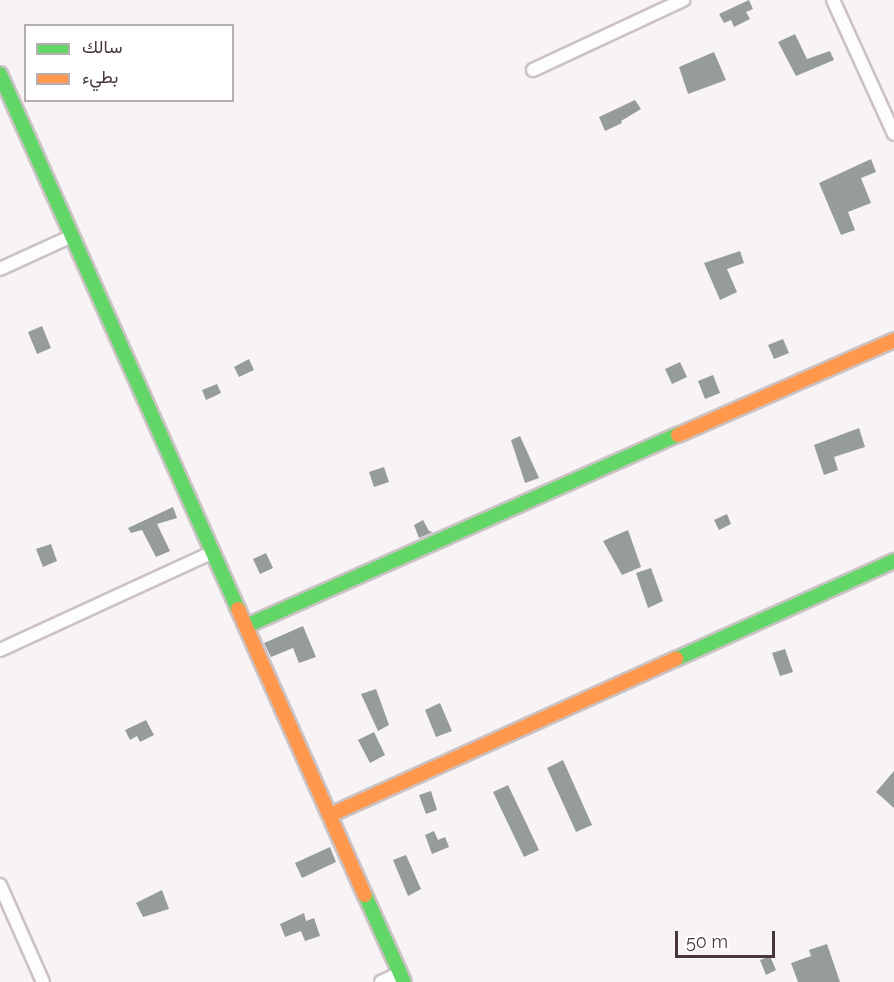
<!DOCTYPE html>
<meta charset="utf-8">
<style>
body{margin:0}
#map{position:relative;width:894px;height:982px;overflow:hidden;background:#f8f3f4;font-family:Raleway,Vazirmatn,sans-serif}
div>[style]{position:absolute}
.building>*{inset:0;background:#969c9c}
.roads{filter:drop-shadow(2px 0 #cbc2c4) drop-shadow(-2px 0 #cbc2c4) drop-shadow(0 2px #cbc2c4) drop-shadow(0 -2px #cbc2c4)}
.street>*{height:12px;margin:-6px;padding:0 6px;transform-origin:6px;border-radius:6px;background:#fefdfd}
.fast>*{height:14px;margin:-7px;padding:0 7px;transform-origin:7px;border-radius:7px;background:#63d668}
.slow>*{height:14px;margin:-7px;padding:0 7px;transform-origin:7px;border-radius:7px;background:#ff974d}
span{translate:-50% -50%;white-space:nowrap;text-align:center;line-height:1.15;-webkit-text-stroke:6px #fff;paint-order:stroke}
.legend{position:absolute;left:24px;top:24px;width:210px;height:78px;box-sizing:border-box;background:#fff;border:2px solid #b5afb1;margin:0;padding:8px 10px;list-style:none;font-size:18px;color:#47373b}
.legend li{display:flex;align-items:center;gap:12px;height:30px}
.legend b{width:30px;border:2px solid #b5afb1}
.scale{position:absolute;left:675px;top:931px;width:100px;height:27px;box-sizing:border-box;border:3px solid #47373b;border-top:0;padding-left:8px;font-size:18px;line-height:21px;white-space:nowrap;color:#47373b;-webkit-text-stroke:4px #fff;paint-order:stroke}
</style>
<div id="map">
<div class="building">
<div style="clip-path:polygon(749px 0,753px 9px,746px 12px,750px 19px,734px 27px,731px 20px,724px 23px,719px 14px)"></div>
<div style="clip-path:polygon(795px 34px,807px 59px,830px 51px,834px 60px,796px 76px,778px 42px)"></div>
<div style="clip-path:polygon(714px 52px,726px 80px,688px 94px,679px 67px)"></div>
<div style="clip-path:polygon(635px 100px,641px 109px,621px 121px,622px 123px,605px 131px,599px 117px)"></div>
<div style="clip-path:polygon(871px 159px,876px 172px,861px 178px,871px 203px,848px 212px,855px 230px,841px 235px,819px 183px)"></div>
<div style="clip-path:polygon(740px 251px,744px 263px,727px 269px,737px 292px,720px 300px,704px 263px)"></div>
<div style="clip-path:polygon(42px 326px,51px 348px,37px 354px,28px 332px)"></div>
<div style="clip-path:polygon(783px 339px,789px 353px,774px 359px,768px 345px)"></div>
<div style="clip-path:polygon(249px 359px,254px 370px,239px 377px,234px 367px)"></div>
<div style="clip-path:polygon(680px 362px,687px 377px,672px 384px,665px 369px)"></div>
<div style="clip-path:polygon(713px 375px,720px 393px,705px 399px,698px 381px)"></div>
<div style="clip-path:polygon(217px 384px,221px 393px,206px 400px,202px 390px)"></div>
<div style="clip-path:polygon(859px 428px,865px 447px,834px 457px,838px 470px,824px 475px,814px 445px)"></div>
<div style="clip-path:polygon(520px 436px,539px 478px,525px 483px,511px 440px)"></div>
<div style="clip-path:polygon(384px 467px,389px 482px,374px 487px,369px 472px)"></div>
<div style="clip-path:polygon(173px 507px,177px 518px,157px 524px,170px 551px,156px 557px,142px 530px,131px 533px,128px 528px)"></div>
<div style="clip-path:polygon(727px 514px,731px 524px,719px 530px,714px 520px)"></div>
<div style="clip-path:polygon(423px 520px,429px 531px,433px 532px,419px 538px,414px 525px)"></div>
<div style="clip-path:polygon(628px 530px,641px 567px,622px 575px,603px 541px)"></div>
<div style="clip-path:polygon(51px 544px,57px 561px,43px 567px,36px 549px)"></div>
<div style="clip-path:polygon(266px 553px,273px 568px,260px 574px,253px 559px)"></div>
<div style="clip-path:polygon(651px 568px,663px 601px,648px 608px,636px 573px)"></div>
<div style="clip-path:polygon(303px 626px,316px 657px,299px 663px,293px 648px,271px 657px,264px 643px)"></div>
<div style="clip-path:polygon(785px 649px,793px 672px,780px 676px,772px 653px)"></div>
<div style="clip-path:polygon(376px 689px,389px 725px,378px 731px,361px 694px)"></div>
<div style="clip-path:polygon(440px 703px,452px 731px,436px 737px,425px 710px)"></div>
<div style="clip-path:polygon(146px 720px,154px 735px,140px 742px,137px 736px,130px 740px,125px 730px)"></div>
<div style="clip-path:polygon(374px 732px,385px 755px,370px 763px,358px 740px)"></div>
<div style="clip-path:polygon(563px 760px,592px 825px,576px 832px,547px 768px)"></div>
<div style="clip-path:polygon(894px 771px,894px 808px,876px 792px)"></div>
<div style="clip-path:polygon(508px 785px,539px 850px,524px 857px,493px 792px)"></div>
<div style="clip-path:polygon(431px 791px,437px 810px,426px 814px,419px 795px)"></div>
<div style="clip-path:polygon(434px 831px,438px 840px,445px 837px,449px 847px,432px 854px,425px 835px)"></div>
<div style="clip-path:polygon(330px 847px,336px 862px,302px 878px,295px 863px)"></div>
<div style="clip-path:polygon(406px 855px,421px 889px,408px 896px,393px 860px)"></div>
<div style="clip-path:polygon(162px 890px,169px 909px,143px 917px,136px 903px)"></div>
<div style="clip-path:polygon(304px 913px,306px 921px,314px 918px,320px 936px,305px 941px,301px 931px,285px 937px,280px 924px)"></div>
<div style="clip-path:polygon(827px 944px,840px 982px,798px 982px,791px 963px,811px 956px,809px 950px)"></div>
<div style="clip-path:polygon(770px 956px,776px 970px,766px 975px,760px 960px)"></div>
</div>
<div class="roads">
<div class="street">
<div style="left:833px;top:0;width:147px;rotate:65.5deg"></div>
<div style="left:533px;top:70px;width:166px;rotate:-25deg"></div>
<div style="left:0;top:269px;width:79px;rotate:-24.6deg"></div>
<div style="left:0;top:650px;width:234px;rotate:-24.7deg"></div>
<div style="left:0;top:885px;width:106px;rotate:66.1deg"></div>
<div style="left:381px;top:982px;width:21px;rotate:-25deg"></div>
</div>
<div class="fast">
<div style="left:0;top:74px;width:586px;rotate:66.02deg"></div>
<div style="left:246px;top:626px;width:472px;rotate:-23.9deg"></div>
<div style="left:676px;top:659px;width:239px;rotate:-24.2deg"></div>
<div style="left:365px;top:895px;width:95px;rotate:65.9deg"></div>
</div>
<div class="slow">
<div style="left:678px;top:435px;width:236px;rotate:-23.7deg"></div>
<div style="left:238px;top:609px;width:313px;rotate:66.1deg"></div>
<div style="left:330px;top:815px;width:380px;rotate:-24.3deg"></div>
</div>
</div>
<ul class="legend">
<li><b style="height:8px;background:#63d668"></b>سالك</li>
<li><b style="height:8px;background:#ff974d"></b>بطيء</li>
</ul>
<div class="scale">50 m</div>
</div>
